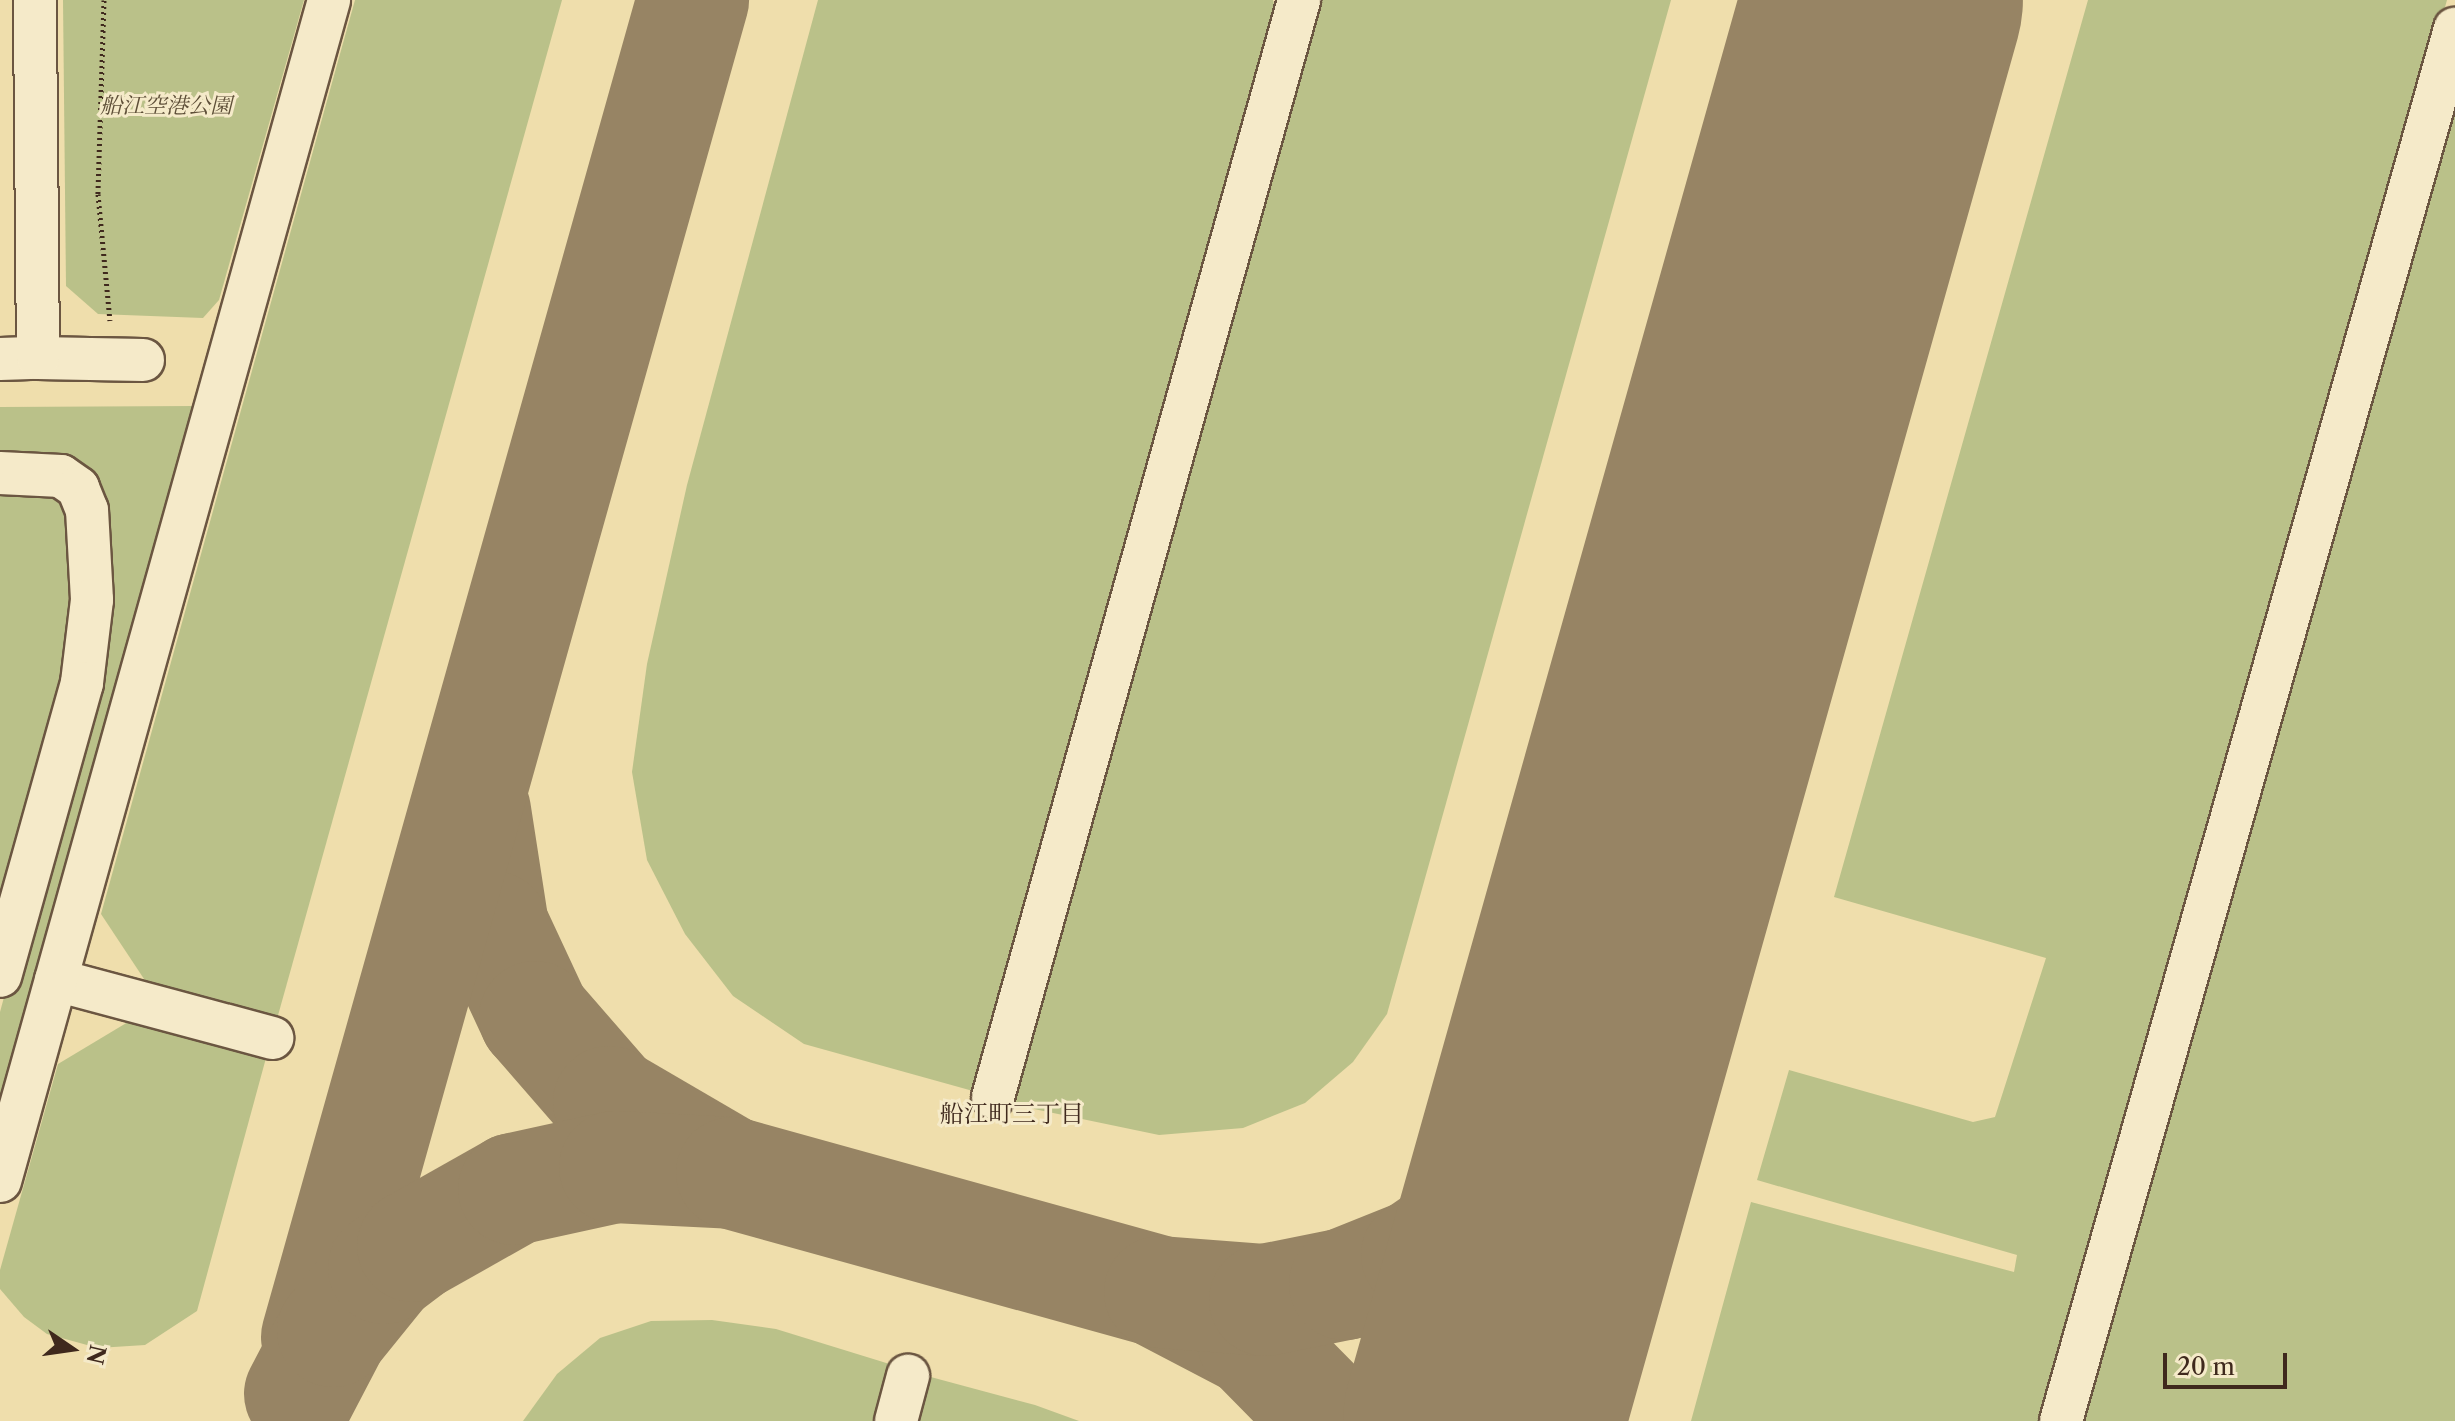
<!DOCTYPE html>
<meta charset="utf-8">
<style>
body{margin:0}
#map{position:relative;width:2455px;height:1421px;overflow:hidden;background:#efdeac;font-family:"Libre Caslon Text","Noto Serif JP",serif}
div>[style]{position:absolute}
.green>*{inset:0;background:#bac189}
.taxiway>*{height:112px;margin:-56px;padding:0 56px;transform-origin:56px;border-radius:56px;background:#978464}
.runway>*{height:280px;margin:-140px;padding:0 140px;transform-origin:140px;border-radius:140px;background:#978464}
.path>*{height:5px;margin-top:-2.5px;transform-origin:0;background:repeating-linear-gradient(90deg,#3f291d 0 2px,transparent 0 6px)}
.roads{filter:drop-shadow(2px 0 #6b5641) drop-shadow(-2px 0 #6b5641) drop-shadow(0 2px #6b5641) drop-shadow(0 -2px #6b5641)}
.minor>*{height:42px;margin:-21px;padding:0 21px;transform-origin:21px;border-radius:21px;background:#f5eac9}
span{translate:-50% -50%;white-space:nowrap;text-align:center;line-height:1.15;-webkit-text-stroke:6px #f5eac9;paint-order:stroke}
.park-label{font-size:22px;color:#5e4f38;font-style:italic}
.neighbourhood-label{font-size:24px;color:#3f291d}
.north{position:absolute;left:32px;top:1309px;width:80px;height:80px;-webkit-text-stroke:6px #f5eac9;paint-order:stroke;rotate:103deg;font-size:22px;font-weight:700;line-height:32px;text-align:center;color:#3f291d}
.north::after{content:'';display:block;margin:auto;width:28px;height:36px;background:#3f291d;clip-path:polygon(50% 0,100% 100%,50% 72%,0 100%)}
.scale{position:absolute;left:2163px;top:1353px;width:124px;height:36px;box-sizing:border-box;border:4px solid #3f291d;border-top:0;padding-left:10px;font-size:24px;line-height:28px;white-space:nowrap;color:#3f291d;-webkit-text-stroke:6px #f5eac9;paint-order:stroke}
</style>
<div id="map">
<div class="green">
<div style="clip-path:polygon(63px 0,304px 0,219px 300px,203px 318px,98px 314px,66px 286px)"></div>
<div style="clip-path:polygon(355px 0,562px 0,277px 1019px,150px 988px,101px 914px)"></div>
<div style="clip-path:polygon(818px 0,1273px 0,1278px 25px,973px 1091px,804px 1044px,733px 996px,685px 934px,647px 860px,632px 772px,647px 664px,687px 485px)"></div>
<div style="clip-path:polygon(1316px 0,1671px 0,1387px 1014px,1353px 1062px,1305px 1103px,1243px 1128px,1159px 1135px,1005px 1103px)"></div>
<div style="clip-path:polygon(2088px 0,2447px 0,2050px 1421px,1691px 1421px,1751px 1202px,2014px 1272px,2017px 1255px,1757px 1180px,1789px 1070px,1973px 1122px,1995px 1117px,2046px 958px,1834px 897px)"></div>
<div style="clip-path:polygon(2455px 86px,2455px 1421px,2080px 1421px)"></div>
<div style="clip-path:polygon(194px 406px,200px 423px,0 1136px,0 1012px,95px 663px,100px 501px,0 463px,0 407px)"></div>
<div style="clip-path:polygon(0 484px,66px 491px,81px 598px,0 930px)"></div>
<div style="clip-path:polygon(133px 1019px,266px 1058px,197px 1311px,145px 1345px,98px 1348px,47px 1334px,24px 1317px,0 1289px,0 1270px,58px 1064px)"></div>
<div style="clip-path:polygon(712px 1320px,776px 1329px,896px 1366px,880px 1421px,523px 1421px,557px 1374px,600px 1338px,651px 1321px)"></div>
<div style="clip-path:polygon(927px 1376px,1035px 1405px,1079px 1421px,914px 1421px)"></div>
</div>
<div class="taxiway">
<div style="left:475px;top:811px;width:117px;rotate:81.2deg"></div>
<div style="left:493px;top:927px;width:99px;rotate:65deg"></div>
<div style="left:535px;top:1017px;width:113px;rotate:49deg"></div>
<div style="left:609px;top:1102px;width:139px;rotate:30.3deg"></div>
<div style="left:1163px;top:1294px;width:102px;rotate:27.6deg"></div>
<div style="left:1253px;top:1341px;width:112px;rotate:45.4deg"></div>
<div style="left:317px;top:1337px;width:1389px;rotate:-74.29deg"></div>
<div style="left:300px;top:1394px;width:71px;rotate:-62.4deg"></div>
<div style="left:333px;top:1331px;width:81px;rotate:-51deg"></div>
<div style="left:384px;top:1268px;width:36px;rotate:-37deg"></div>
<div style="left:413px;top:1246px;width:116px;rotate:-29.4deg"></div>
<div style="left:514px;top:1189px;width:103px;rotate:-12.3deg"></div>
<div style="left:615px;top:1167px;width:117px;rotate:2.9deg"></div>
<div style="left:732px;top:1173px;width:444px;rotate:15.5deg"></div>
<div style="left:1160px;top:1292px;width:105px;rotate:4.4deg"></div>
<div style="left:1265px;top:1300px;width:82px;rotate:-11.3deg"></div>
<div style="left:1345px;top:1284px;width:78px;rotate:-21.9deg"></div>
<div style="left:1417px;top:1255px;width:70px;rotate:-34.6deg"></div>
<div style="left:1475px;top:1215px;width:122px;rotate:-49.7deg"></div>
<div style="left:1554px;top:1122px;width:85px;rotate:-65.6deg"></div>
</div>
<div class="runway">
<div style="left:1483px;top:1421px;width:1476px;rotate:-74.28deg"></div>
</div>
<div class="path">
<div style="left:104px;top:0;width:194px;rotate:91.8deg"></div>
<div style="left:98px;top:194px;width:127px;rotate:84.6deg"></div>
</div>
<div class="roads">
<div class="minor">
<div style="left:38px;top:358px;width:105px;rotate:1.1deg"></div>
<div style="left:0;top:359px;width:38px;rotate:-2deg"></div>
<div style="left:38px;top:358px;width:358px;rotate:-90.5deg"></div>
<div style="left:0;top:473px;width:61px;rotate:2.8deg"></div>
<div style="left:61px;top:476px;width:21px;rotate:35deg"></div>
<div style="left:78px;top:488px;width:24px;rotate:68deg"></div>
<div style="left:87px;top:510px;width:90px;rotate:86.8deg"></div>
<div style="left:92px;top:600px;width:84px;rotate:96.9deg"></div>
<div style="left:82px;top:683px;width:304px;rotate:105.6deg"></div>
<div style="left:56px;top:980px;width:224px;rotate:15deg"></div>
<div style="left:993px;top:1097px;width:1139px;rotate:-74.41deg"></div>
<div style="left:0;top:1181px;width:1226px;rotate:-74.43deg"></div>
<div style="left:896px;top:1421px;width:47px;rotate:-75.1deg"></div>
<div style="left:2061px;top:1421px;width:1447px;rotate:-74.2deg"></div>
</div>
</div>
<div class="park-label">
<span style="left:166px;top:106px">船江空港公園</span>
</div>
<div class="neighbourhood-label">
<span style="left:1012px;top:1114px">船江町三丁目</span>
</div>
<div class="north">N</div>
<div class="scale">20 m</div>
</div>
